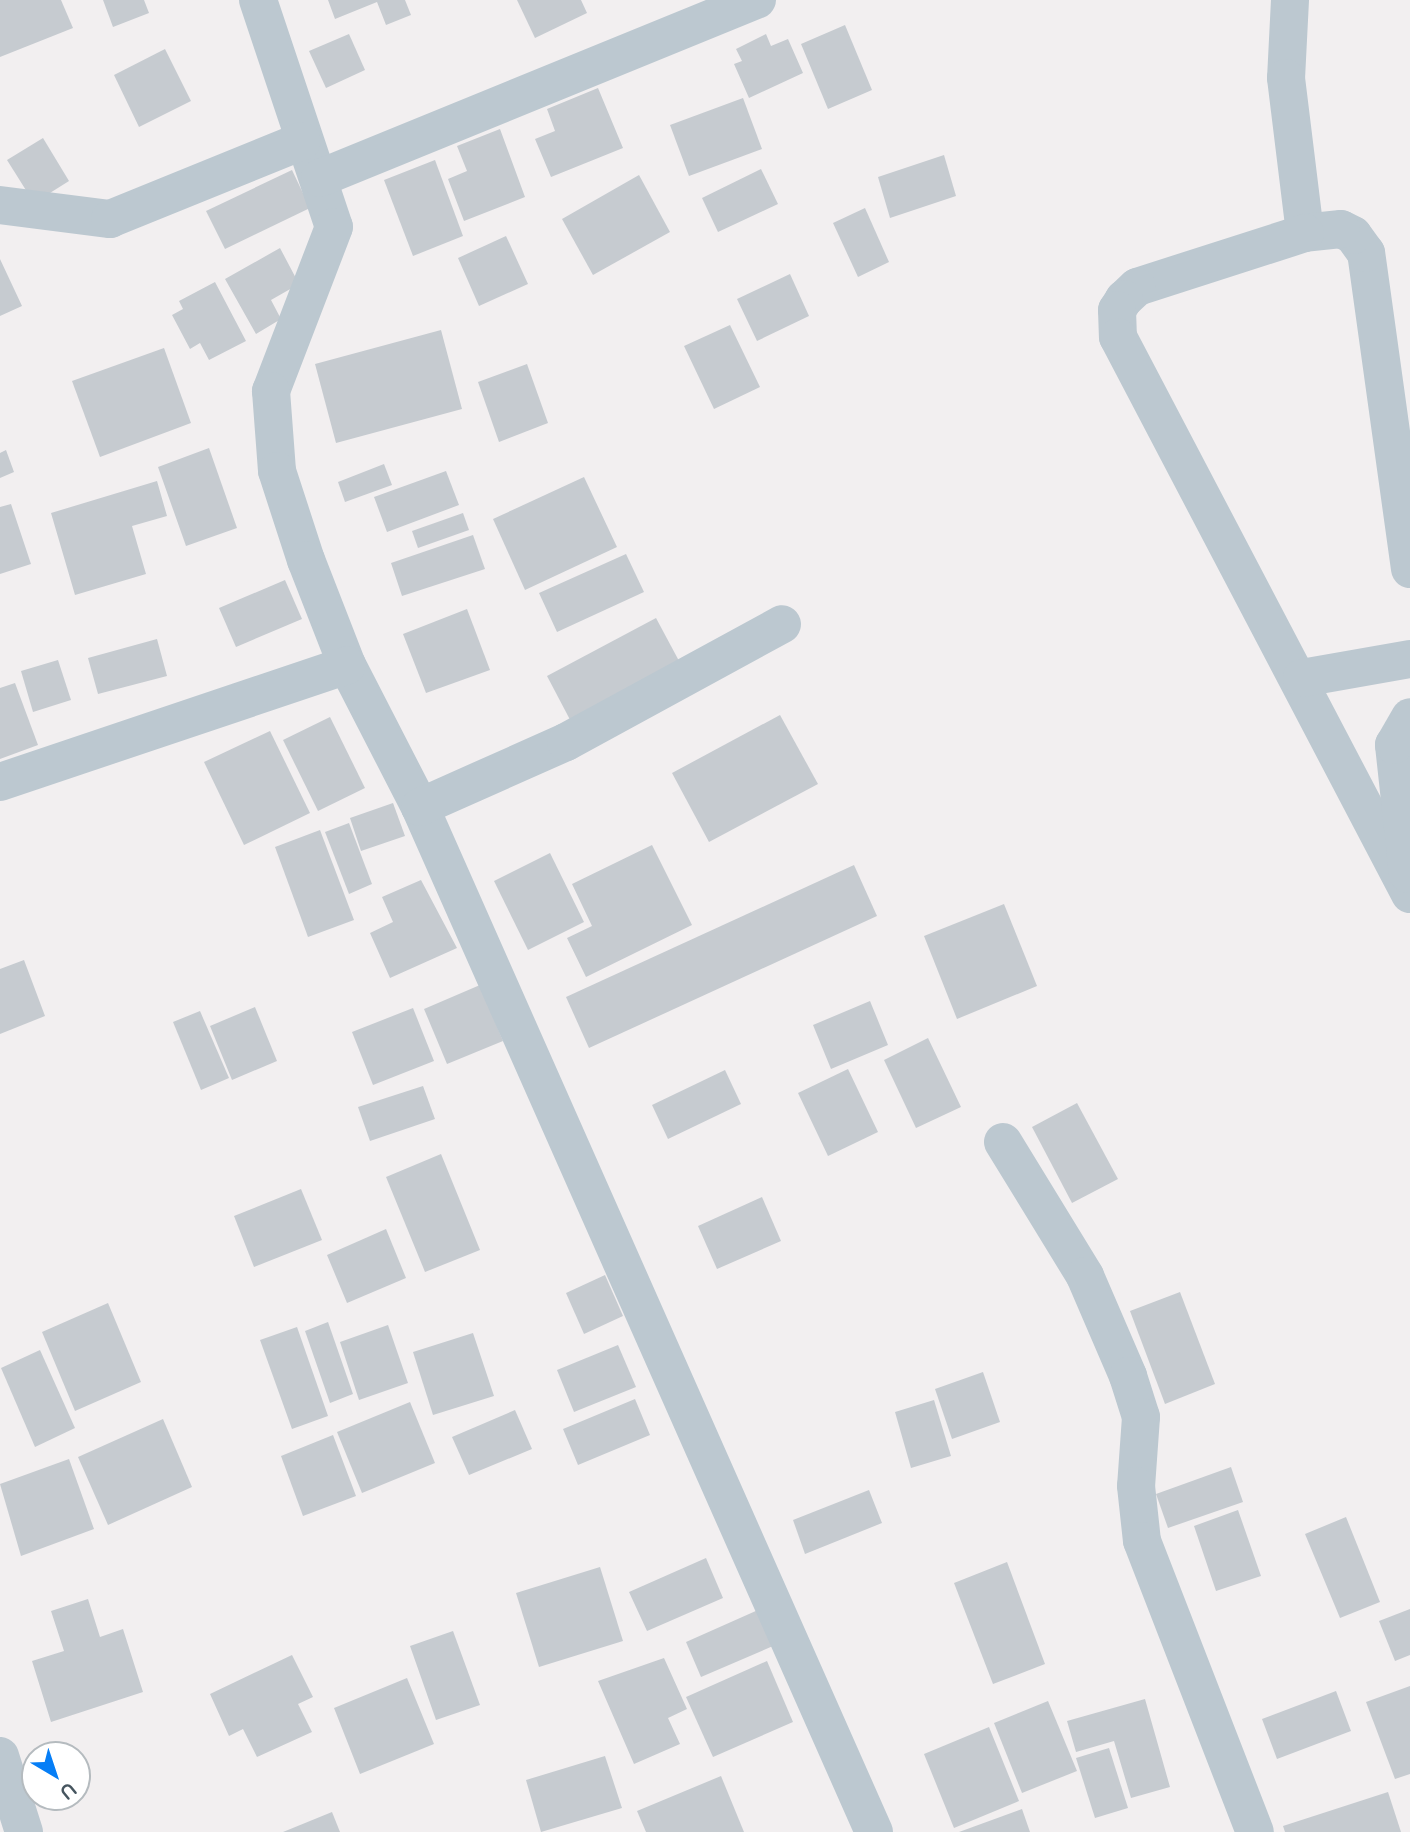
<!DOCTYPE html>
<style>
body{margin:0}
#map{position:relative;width:1410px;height:1832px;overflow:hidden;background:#f2eff0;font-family:"Varela Round",sans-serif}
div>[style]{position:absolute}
.building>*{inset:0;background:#c6cbd0}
.minor>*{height:38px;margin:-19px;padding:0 19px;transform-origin:19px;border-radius:19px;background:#bcc8d0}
span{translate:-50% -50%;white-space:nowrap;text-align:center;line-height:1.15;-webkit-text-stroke:5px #fff;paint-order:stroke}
.north{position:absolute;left:21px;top:1741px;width:70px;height:70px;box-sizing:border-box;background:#fff;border:2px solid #b5bbbf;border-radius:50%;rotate:141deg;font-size:19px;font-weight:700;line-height:28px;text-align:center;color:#46555f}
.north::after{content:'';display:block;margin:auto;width:24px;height:32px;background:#067ef6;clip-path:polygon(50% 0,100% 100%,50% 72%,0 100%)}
</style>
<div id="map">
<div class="building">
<div style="clip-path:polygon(0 0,61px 0,73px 28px,0 57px)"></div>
<div style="clip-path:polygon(103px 0,144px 0,149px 13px,113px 27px)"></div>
<div style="clip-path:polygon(328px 0,405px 0,411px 15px,386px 25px,377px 2px,335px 19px)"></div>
<div style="clip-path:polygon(517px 0,581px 0,587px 13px,535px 38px)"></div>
<div style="clip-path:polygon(845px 25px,872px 90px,828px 109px,801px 44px)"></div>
<div style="clip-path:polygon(349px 34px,365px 70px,326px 88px,309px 51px)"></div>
<div style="clip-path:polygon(766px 34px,771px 46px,788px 39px,803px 73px,749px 98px,734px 64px,742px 61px,736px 49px)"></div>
<div style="clip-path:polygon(165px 49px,191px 101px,139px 127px,114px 75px)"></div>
<div style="clip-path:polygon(598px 88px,623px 148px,551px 177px,535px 139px,555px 131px,547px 109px)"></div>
<div style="clip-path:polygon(743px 98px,762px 149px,689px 176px,670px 125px)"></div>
<div style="clip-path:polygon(500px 129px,525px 197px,464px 221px,448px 179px,467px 171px,457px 146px)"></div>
<div style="clip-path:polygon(43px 138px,69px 181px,34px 203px,7px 160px)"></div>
<div style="clip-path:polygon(944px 155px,956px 196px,890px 218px,878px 177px)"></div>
<div style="clip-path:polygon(435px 160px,463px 236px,413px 256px,384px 180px)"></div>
<div style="clip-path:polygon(761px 169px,778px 204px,718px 232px,702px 198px)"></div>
<div style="clip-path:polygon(292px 170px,310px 208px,225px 249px,206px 211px)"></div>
<div style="clip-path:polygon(639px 175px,670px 232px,593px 275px,562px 219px)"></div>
<div style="clip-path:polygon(865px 208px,889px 262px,858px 277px,833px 223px)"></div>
<div style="clip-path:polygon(506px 236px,528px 284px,479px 306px,458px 258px)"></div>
<div style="clip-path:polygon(280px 248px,299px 284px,271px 300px,281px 319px,256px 334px,225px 279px)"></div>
<div style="clip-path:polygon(0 259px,22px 306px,0 316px)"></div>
<div style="clip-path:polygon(790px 274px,809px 316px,757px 341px,737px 299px)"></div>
<div style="clip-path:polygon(215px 282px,246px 341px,209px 360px,200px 343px,190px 349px,172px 315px,183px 309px,179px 301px)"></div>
<div style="clip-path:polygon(730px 325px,760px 387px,714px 409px,684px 346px)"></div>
<div style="clip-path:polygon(441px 330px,462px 409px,336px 443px,315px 364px)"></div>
<div style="clip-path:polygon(164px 348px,191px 423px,100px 457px,72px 381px)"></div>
<div style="clip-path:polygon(527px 364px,548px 423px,499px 442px,478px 382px)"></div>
<div style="clip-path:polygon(209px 448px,237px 528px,186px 546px,158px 467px)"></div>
<div style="clip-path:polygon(6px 450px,14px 472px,0 478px,0 453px)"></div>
<div style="clip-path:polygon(384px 464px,392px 485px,345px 502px,338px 482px)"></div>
<div style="clip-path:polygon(446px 471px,459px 505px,387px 532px,374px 497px)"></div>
<div style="clip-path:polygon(584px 477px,617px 547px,525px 590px,493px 519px)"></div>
<div style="clip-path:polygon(157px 481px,167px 516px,132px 526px,146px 574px,75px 595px,51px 513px)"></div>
<div style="clip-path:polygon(11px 504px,31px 564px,0 574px,0 507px)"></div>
<div style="clip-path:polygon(463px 513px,469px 530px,418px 548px,412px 531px)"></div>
<div style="clip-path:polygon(473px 535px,485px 569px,402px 596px,391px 563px)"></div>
<div style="clip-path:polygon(626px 554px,644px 592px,557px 632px,539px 593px)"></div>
<div style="clip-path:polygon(285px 580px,302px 619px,236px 647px,219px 608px)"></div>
<div style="clip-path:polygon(467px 609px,490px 670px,426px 693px,403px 634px)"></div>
<div style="clip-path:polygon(656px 618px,686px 674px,577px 733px,547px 676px)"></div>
<div style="clip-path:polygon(157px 639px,167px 676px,98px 694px,88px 658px)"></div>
<div style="clip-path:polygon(58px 660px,71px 700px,33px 712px,21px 671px)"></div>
<div style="clip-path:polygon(15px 683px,38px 745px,0 759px,0 688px)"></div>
<div style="clip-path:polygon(780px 715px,818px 784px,709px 842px,672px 773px)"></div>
<div style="clip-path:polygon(330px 717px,365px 788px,318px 811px,283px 740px)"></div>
<div style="clip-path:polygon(270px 731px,310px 813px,244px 845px,204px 762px)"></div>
<div style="clip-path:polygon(393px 803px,405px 836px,361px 851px,350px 818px)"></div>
<div style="clip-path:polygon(349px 823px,372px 884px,349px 894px,325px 832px)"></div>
<div style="clip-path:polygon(320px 830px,354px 920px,308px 937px,275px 847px)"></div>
<div style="clip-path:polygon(652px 845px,692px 925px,586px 977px,567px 938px,592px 926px,572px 884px)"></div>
<div style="clip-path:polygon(550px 853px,584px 922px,528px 950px,494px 881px)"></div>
<div style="clip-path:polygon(854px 865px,877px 916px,589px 1048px,566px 997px)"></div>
<div style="clip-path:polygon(421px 880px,457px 948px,390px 978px,370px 933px,393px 922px,382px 897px)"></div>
<div style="clip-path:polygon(1004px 904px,1037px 986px,957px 1019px,924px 936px)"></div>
<div style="clip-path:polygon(24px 960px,45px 1016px,0 1034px,0 969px)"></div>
<div style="clip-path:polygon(480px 985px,503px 1041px,447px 1064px,424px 1009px)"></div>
<div style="clip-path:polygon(870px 1001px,888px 1045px,831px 1069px,813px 1025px)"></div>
<div style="clip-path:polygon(255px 1007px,277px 1061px,232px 1080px,210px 1026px)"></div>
<div style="clip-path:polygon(413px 1008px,434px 1061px,373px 1085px,352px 1032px)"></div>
<div style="clip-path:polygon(200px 1011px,229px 1078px,201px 1090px,173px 1022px)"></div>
<div style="clip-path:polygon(928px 1038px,961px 1107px,916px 1128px,884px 1060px)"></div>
<div style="clip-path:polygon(848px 1069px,878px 1132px,828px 1156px,798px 1093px)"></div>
<div style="clip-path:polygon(725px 1070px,741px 1104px,668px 1139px,652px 1105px)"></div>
<div style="clip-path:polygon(423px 1086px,435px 1119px,370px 1141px,358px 1107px)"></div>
<div style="clip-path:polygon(1077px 1103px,1118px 1179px,1072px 1203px,1032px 1127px)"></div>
<div style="clip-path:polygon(441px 1154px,480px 1250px,425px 1272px,386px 1177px)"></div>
<div style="clip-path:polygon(301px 1189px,322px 1240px,254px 1267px,234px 1216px)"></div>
<div style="clip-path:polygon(762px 1197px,781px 1241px,717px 1269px,698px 1226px)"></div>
<div style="clip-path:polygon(386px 1229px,406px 1278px,347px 1303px,327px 1255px)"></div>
<div style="clip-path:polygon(605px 1275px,623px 1316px,584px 1334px,566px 1293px)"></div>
<div style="clip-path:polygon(1180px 1292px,1215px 1384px,1165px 1404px,1130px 1311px)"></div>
<div style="clip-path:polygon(108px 1303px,141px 1382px,75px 1411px,42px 1332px)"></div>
<div style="clip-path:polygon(328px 1322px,353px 1394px,330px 1403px,305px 1331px)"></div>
<div style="clip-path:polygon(388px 1325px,408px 1383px,359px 1400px,340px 1342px)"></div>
<div style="clip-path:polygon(297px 1327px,328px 1416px,292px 1429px,260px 1340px)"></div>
<div style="clip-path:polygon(473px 1333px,494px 1396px,433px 1415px,413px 1352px)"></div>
<div style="clip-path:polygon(618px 1345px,636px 1387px,574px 1412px,557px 1370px)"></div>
<div style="clip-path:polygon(40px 1350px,75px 1428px,35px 1447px,1px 1368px)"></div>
<div style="clip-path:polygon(983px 1372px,1000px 1422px,952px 1439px,935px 1389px)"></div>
<div style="clip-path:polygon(635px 1399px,650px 1435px,578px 1465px,563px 1429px)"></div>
<div style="clip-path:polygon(934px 1400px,951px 1456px,911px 1468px,895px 1412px)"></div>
<div style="clip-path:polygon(410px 1402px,435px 1463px,362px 1493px,337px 1432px)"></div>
<div style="clip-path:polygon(515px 1410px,532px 1449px,469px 1475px,452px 1437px)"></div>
<div style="clip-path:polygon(163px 1419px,192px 1487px,108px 1525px,78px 1457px)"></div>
<div style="clip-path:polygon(333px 1435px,356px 1496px,303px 1516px,281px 1456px)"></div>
<div style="clip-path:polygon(69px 1459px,94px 1529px,21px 1556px,0 1484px)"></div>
<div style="clip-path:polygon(1231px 1467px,1243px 1502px,1168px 1528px,1156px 1494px)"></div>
<div style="clip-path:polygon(869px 1490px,882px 1523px,805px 1554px,793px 1520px)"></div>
<div style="clip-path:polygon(1238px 1510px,1261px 1576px,1216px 1591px,1194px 1526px)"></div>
<div style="clip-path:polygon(1346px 1517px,1380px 1602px,1340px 1618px,1305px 1534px)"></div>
<div style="clip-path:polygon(706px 1558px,723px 1598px,647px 1631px,629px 1592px)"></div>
<div style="clip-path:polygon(1007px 1562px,1045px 1664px,993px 1684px,954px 1583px)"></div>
<div style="clip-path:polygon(600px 1567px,623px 1641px,539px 1667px,516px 1593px)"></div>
<div style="clip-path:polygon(88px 1599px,100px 1637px,123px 1629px,143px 1692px,51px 1722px,32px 1661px,64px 1651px,51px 1611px)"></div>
<div style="clip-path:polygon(1410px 1609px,1410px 1655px,1395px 1661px,1379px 1621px)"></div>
<div style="clip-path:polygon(758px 1610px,773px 1646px,701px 1677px,686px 1642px)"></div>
<div style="clip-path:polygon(453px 1631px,480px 1705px,436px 1720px,410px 1646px)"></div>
<div style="clip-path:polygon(292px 1655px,313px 1697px,298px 1704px,312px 1732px,257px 1757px,243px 1729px,229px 1736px,210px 1694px)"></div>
<div style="clip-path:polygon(664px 1658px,687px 1709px,668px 1718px,680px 1744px,634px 1764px,598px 1681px)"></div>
<div style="clip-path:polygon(767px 1661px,793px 1722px,713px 1757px,686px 1697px)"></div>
<div style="clip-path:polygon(407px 1678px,434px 1744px,360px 1774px,334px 1708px)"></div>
<div style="clip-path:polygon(1410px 1686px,1410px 1774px,1395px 1779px,1366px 1702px)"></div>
<div style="clip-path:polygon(1336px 1691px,1351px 1731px,1277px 1759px,1262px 1719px)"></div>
<div style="clip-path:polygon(1145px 1699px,1170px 1787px,1131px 1798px,1114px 1741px,1076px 1752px,1067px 1721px)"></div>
<div style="clip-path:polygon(1048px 1701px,1077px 1771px,1022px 1793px,994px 1723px)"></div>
<div style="clip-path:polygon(989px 1727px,1019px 1801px,954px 1828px,924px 1754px)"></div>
<div style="clip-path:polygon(1109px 1748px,1128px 1808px,1095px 1818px,1076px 1758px)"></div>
<div style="clip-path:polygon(605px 1756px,622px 1808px,541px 1832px,526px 1780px)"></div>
<div style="clip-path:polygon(721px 1776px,744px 1832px,646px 1832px,637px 1811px)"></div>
<div style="clip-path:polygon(1388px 1792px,1401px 1832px,1285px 1832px,1283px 1826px)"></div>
<div style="clip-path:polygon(1022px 1809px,1030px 1832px,959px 1832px)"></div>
<div style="clip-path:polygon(332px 1812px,340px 1832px,283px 1832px)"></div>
</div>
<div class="minor">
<div style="left:258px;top:0;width:239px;rotate:71.5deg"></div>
<div style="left:334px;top:227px;width:176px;rotate:111deg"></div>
<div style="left:271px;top:391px;width:80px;rotate:85.7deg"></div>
<div style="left:277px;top:471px;width:94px;rotate:72deg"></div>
<div style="left:306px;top:560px;width:113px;rotate:68.7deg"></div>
<div style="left:347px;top:665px;width:160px;rotate:62.8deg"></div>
<div style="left:420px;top:807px;width:1121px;rotate:66.11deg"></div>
<div style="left:1290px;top:0;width:78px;rotate:92.9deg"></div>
<div style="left:1286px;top:78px;width:156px;rotate:83deg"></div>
<div style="left:320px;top:178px;width:472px;rotate:-22.2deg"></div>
<div style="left:0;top:205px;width:111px;rotate:7.3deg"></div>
<div style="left:110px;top:219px;width:207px;rotate:-22.1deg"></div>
<div style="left:1410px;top:569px;width:319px;rotate:-97.9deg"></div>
<div style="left:1366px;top:253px;width:22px;rotate:-126deg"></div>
<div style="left:1353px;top:235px;width:13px;rotate:-153deg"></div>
<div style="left:1341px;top:229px;width:36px;rotate:174deg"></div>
<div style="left:1305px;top:233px;width:176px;rotate:162.2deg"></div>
<div style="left:1137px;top:287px;width:18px;rotate:137deg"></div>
<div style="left:1124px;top:299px;width:13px;rotate:122deg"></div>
<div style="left:1117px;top:310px;width:27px;rotate:88deg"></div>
<div style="left:1118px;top:337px;width:629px;rotate:62.33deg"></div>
<div style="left:1302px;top:678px;width:110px;rotate:-10deg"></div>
<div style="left:0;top:782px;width:366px;rotate:-18.6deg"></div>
<div style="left:420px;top:807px;width:160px;rotate:-24deg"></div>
<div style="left:566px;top:742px;width:246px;rotate:-28.6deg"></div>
<div style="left:1408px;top:874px;width:130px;rotate:-96.2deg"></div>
<div style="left:1394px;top:745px;width:32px;rotate:-60deg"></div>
<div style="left:1003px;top:1142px;width:157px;rotate:58.5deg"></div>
<div style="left:1085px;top:1276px;width:109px;rotate:66.7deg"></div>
<div style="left:1128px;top:1376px;width:43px;rotate:72.4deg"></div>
<div style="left:1141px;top:1417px;width:69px;rotate:94.1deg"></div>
<div style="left:1136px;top:1486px;width:55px;rotate:83.8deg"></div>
<div style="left:1142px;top:1541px;width:312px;rotate:68.8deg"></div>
<div style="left:0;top:1756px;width:80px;rotate:72.5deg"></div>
</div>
<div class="north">U</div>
</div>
